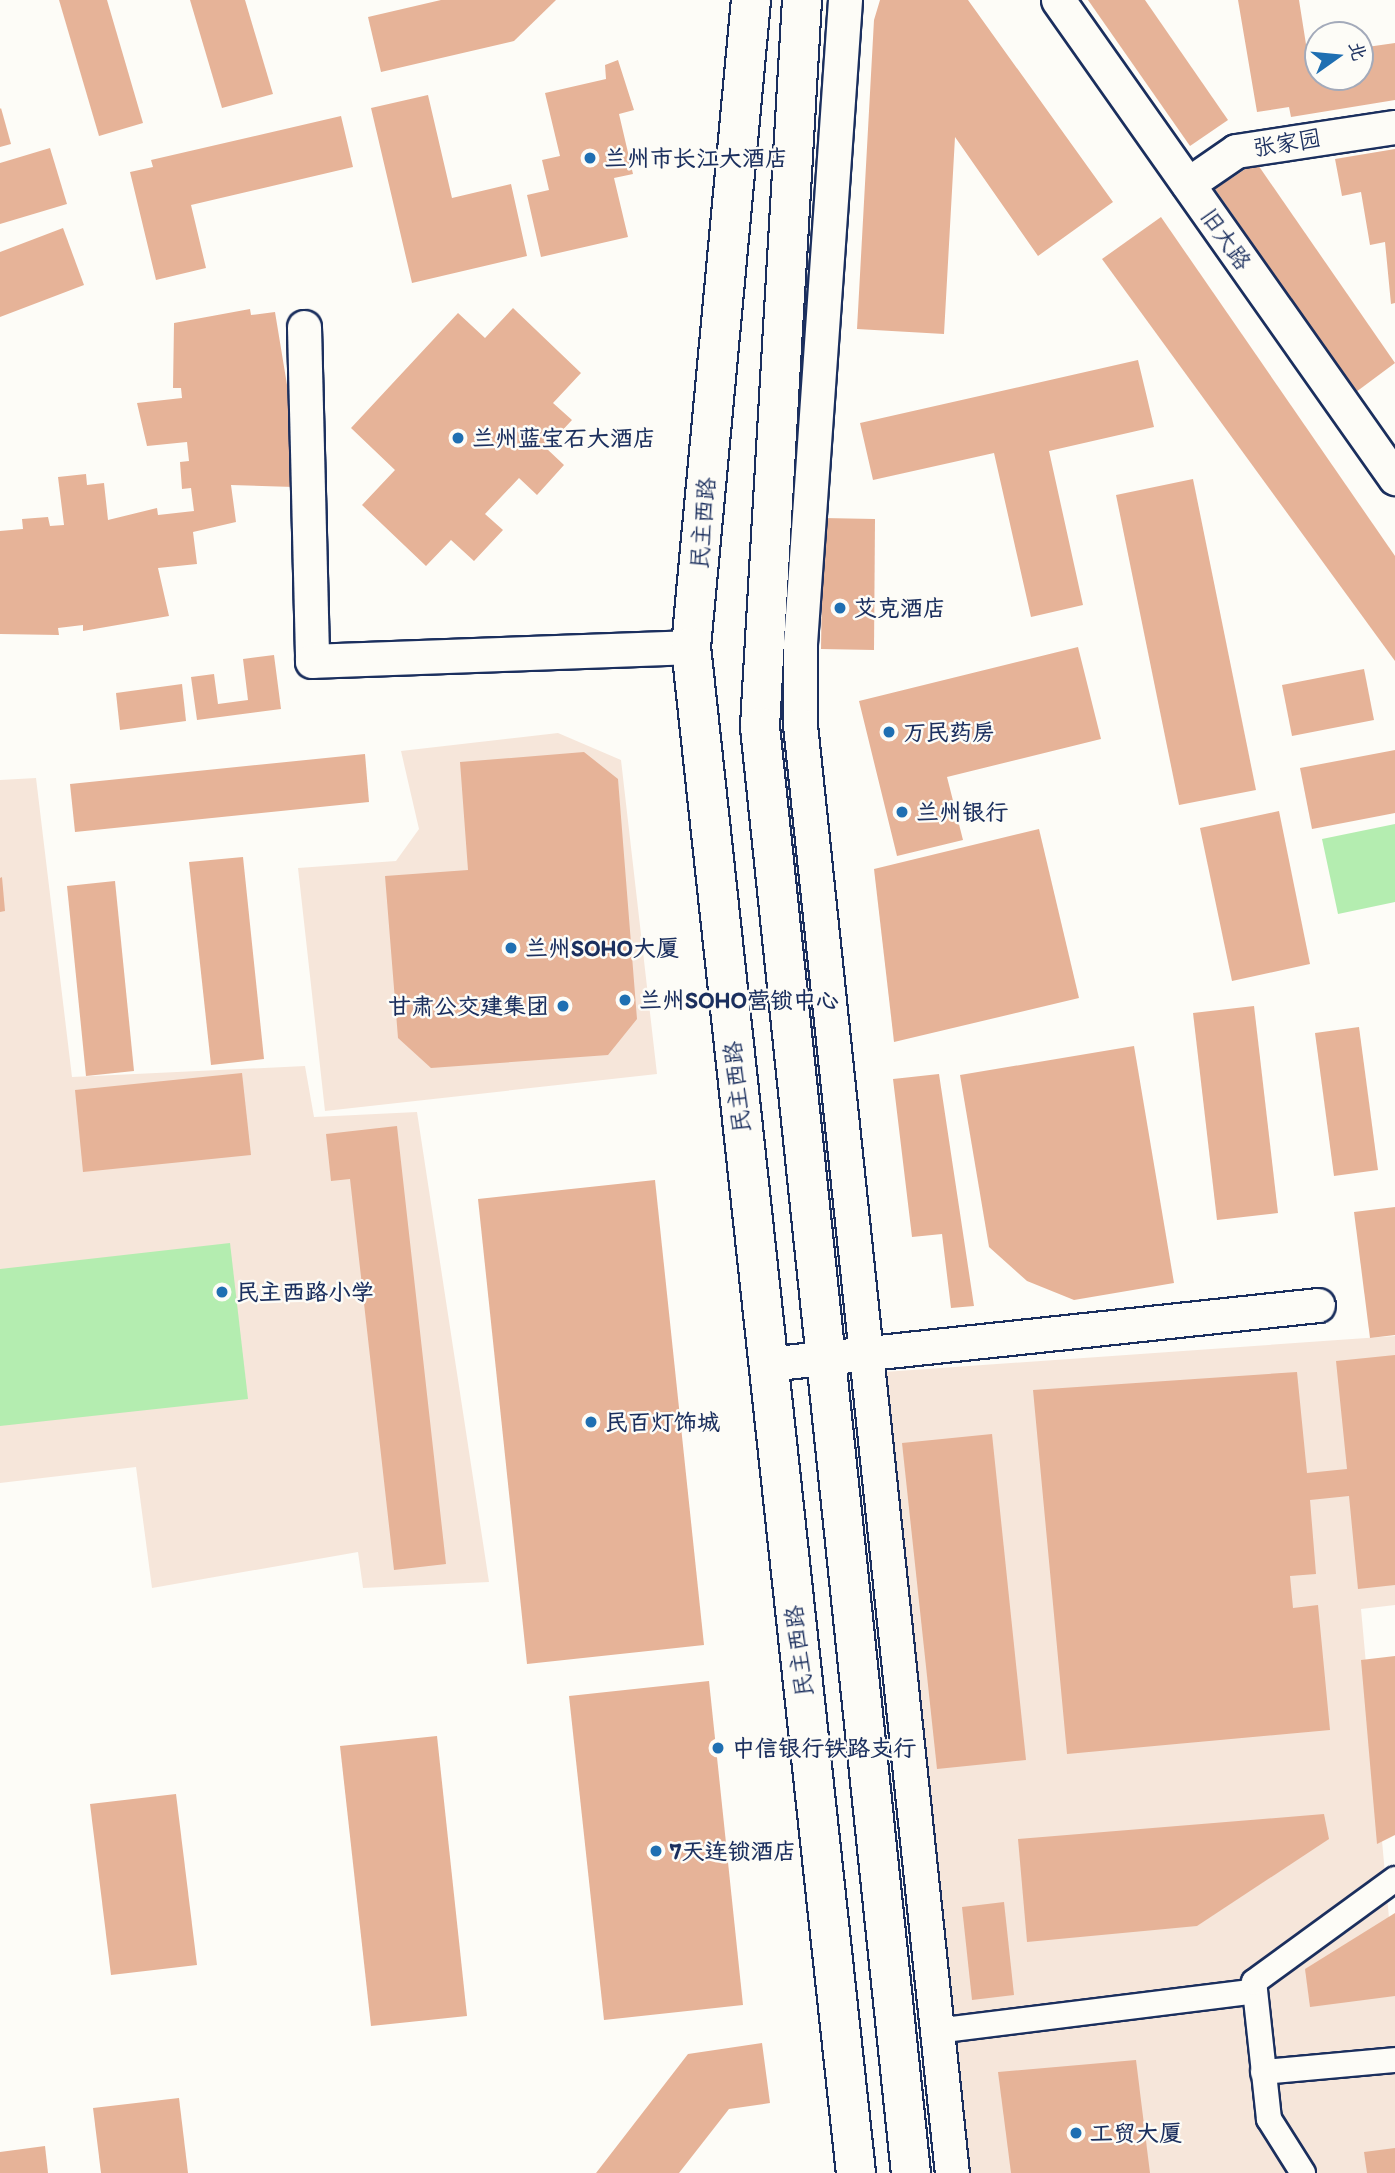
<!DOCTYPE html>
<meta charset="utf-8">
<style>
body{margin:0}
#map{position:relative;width:1395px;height:2173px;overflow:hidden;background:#fdfcf7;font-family:Itim,"LXGW WenKai TC",sans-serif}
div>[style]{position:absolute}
.built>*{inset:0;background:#f6e6da}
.green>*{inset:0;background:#b4edb0}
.building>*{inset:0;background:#e6b398}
.roads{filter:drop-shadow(2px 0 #1b2f5e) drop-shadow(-2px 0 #1b2f5e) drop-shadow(0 2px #1b2f5e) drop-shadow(0 -2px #1b2f5e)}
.pedestrian>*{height:24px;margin:-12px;padding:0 12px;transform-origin:12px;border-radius:12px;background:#fdfcf7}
.minor>*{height:33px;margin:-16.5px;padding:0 16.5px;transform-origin:16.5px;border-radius:16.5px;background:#fdfcf7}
.secondary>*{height:38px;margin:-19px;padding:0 19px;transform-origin:19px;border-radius:19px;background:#fdfcf7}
.dots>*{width:19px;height:19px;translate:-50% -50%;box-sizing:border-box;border:4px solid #fdfcf7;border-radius:50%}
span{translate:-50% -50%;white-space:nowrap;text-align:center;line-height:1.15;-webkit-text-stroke:5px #fdfcf7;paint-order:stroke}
.street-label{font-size:23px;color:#1b2f5e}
.poi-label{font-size:23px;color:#1b2f5e;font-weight:700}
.left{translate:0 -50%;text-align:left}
.right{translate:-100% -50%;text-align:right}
.north{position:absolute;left:1304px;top:21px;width:70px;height:70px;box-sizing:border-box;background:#fdfcf7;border:2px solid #a3aaba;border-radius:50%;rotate:75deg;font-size:19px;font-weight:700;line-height:28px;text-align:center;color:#1b2f5e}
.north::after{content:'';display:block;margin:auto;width:24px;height:32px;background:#1f6fb2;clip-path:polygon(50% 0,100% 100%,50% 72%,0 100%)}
</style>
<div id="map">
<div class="built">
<div style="clip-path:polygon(558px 733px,621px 760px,657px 1074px,325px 1111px,298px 868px,396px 861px,419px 829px,401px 751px)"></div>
<div style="clip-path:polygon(36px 778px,72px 1077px,305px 1066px,314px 1117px,417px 1112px,489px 1582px,363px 1588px,358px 1552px,152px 1588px,136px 1467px,0 1483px,0 780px)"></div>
<div style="clip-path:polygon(1395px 1336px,1395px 1605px,1361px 1609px,1395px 1984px,1395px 2173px,952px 2173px,856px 1374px)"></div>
</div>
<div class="green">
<div style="clip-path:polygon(1395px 824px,1395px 902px,1338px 914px,1322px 839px)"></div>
<div style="clip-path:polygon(230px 1243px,248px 1399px,0 1426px,0 1269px)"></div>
</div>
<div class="building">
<div style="clip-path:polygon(59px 0,107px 0,143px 123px,99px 136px)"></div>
<div style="clip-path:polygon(190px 0,245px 0,273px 94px,222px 108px)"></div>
<div style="clip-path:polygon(441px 0,556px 0,514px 41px,381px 72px,368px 17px)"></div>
<div style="clip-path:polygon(880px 0,968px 0,1113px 202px,1038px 256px,955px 137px,944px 334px,857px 329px,874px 20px)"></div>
<div style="clip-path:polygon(1088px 0,1145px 0,1228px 120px,1190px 146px)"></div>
<div style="clip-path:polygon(1238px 0,1299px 0,1308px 57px,1318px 55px,1318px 77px,1360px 77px,1360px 48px,1395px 43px,1395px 100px,1291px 117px,1289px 107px,1257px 112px)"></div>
<div style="clip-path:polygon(618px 60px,634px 110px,619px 114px,633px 174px,614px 178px,628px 237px,541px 257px,527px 195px,549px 190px,542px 160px,560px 156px,545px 93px,606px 79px,605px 65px)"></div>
<div style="clip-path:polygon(428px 95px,452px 198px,511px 184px,527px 256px,412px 283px,371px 108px)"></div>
<div style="clip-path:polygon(1px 108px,11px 144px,0 147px,0 109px)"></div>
<div style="clip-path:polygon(341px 116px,353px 167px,191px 205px,206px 268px,156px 280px,130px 172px,153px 167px,151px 160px)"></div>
<div style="clip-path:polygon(50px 148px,67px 204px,0 224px,0 163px)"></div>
<div style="clip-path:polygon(1395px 149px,1395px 303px,1391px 304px,1385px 242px,1370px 245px,1361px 192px,1342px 196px,1335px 159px)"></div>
<div style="clip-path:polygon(1256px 162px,1395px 363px,1356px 392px,1215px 189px)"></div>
<div style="clip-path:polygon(1161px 217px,1395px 556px,1395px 661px,1102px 259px)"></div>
<div style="clip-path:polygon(63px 228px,84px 285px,0 317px,0 252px)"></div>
<div style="clip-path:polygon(513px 308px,581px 373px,553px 403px,572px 420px,546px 448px,564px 465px,537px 495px,519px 478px,485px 514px,503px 530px,474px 561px,451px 540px,426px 566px,362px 505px,395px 470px,351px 428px,458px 313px,485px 338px)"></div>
<div style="clip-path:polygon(250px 309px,251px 315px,275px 312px,289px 397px,294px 487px,231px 485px,236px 522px,193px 532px,197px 564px,158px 568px,169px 616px,83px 631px,83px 625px,58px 628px,59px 635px,0 634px,0 531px,23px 529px,22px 519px,48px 517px,50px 526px,64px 525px,58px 477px,86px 474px,87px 485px,104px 483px,108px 520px,157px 508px,158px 515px,194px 511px,191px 488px,182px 489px,180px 462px,189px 461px,187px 442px,147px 446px,137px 403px,182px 398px,181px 388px,173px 388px,174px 323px)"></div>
<div style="clip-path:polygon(1138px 360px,1154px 427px,1049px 451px,1083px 605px,1031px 617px,994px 453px,873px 480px,860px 423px)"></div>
<div style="clip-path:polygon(1193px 479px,1256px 790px,1179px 805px,1116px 495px)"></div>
<div style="clip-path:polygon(823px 518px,875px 519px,874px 650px,821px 649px)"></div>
<div style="clip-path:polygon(1078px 647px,1101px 739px,947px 777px,963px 840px,897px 856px,859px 701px)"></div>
<div style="clip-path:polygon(274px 655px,281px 709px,197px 720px,191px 677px,214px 674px,218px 704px,248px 700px,243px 659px)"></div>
<div style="clip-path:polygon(1364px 669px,1374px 720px,1292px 736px,1282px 685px)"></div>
<div style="clip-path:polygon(182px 684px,186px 721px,120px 730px,116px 693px)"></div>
<div style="clip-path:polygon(1395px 750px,1395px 813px,1312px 829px,1300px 768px)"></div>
<div style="clip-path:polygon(584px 752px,618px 779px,637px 1019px,608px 1055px,431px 1068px,398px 1038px,385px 876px,468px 870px,460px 762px)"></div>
<div style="clip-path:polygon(365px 754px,369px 802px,75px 832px,70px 784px)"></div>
<div style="clip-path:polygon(1279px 811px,1310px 964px,1232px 981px,1200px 828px)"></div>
<div style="clip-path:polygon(1039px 829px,1079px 998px,894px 1042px,874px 869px)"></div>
<div style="clip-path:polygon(243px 857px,264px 1059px,211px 1065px,189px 862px)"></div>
<div style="clip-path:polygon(2px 877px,5px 911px,0 912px,0 878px)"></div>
<div style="clip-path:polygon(115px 881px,134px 1071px,86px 1076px,67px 886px)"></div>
<div style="clip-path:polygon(1254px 1006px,1278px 1213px,1217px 1220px,1193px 1013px)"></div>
<div style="clip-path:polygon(1359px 1027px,1378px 1170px,1334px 1176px,1315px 1033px)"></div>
<div style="clip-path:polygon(1134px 1046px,1174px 1283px,1074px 1300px,1027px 1281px,989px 1247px,960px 1075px)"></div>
<div style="clip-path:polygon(242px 1073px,251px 1155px,83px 1172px,75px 1090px)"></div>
<div style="clip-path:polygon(939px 1074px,974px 1306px,951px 1308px,942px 1234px,912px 1237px,893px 1079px)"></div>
<div style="clip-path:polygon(397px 1126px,446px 1564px,394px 1570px,350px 1179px,331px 1181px,326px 1134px)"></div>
<div style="clip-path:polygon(655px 1180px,704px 1645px,527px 1664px,478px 1199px)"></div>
<div style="clip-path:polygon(1395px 1207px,1395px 1335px,1370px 1338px,1354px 1212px)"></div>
<div style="clip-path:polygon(1395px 1355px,1395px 1585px,1358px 1589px,1349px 1496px,1310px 1500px,1316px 1574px,1290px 1576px,1293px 1608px,1318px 1605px,1330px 1730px,1067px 1754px,1033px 1390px,1297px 1372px,1307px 1473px,1347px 1469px,1336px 1361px)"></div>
<div style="clip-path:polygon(992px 1434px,1026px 1760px,937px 1769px,902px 1443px)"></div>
<div style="clip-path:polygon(1395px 1656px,1395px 1835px,1377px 1844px,1361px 1660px)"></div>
<div style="clip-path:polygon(709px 1681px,743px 2005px,604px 2020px,569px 1696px)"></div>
<div style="clip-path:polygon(437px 1736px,467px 2016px,371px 2026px,340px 1746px)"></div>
<div style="clip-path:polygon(176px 1794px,197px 1965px,111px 1975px,90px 1804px)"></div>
<div style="clip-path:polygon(1324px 1814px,1329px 1839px,1197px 1926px,1027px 1942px,1018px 1839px)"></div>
<div style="clip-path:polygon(1004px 1902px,1014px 1995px,972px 2000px,962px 1907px)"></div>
<div style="clip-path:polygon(1395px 1913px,1395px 1996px,1310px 2007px,1305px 1969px)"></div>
<div style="clip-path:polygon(762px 2043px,770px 2103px,729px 2109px,679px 2173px,596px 2173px,688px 2054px)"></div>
<div style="clip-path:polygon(1136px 2060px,1150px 2173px,1011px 2173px,998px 2072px)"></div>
<div style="clip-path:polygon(179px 2098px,188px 2173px,101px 2173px,93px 2108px)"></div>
<div style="clip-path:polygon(45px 2146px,48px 2173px,0 2173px,0 2152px)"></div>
<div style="clip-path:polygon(1395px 2148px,1395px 2173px,1367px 2173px,1364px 2152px)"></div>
</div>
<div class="roads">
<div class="pedestrian">
<div style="left:936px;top:2031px;width:321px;rotate:-7.1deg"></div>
<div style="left:1263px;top:2072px;width:133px;rotate:-5.2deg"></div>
<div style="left:1303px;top:2173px;width:64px;rotate:-122.2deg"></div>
<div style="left:1269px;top:2119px;width:138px;rotate:-96.2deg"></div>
<div style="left:1254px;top:1982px;width:175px;rotate:-36.1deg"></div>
</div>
<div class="minor">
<div style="left:845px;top:0;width:646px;rotate:94deg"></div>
<div style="left:800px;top:644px;width:81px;rotate:90deg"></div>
<div style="left:800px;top:725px;width:1456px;rotate:84.01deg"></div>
<div style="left:1058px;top:0;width:585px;rotate:54.82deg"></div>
<div style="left:1188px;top:184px;width:58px;rotate:-34.5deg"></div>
<div style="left:1236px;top:151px;width:161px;rotate:-8.6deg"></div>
<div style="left:304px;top:327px;width:334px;rotate:88.6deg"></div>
<div style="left:312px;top:661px;width:379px;rotate:-2.1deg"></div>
<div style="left:767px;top:1364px;width:554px;rotate:-6.11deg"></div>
</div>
<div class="secondary">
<div style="left:751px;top:0;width:650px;rotate:95.3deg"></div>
<div style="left:691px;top:647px;width:1535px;rotate:83.83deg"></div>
<div style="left:802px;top:0;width:728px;rotate:93.31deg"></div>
<div style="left:760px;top:727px;width:1454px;rotate:84.04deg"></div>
</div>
</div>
<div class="dots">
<div style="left:590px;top:158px;background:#1f6fb2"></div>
<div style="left:458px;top:438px;background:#1f6fb2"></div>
<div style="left:840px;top:608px;background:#1f6fb2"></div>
<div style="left:889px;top:732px;background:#1f6fb2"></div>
<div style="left:902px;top:812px;background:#1f6fb2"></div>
<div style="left:511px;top:948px;background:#1f6fb2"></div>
<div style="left:625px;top:1000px;background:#1f6fb2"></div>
<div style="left:563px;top:1006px;background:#1f6fb2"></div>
<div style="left:222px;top:1292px;background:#1f6fb2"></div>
<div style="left:591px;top:1422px;background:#1f6fb2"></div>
<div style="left:718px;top:1748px;background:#1f6fb2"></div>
<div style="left:656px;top:1851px;background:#1f6fb2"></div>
<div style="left:1076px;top:2133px;background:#1f6fb2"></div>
</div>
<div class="street-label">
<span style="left:1287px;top:143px;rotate:-9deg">张家园</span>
<span style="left:1226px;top:239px;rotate:55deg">旧大路</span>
<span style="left:703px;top:523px;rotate:-85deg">民主西路</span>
<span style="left:737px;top:1087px;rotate:-96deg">民主西路</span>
<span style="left:799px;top:1651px;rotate:-97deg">民主西路</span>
</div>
<div class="poi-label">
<span class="left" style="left:604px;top:158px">兰州市长江大酒店</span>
<span class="left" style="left:472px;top:438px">兰州蓝宝石大酒店</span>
<span class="left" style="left:854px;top:608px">艾克酒店</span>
<span class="left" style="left:903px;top:732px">万民药房</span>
<span class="left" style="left:916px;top:812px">兰州银行</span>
<span class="left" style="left:525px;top:948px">兰州SOHO大厦</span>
<span class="left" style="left:639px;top:1000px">兰州SOHO营锁中心</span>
<span class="right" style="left:549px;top:1006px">甘肃公交建集团</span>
<span class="left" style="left:236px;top:1292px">民主西路小学</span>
<span class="left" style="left:605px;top:1422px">民百灯饰城</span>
<span class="left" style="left:732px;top:1748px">中信银行铁路支行</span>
<span class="left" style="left:670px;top:1851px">7天连锁酒店</span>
<span class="left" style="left:1090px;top:2133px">工贸大厦</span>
</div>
<div class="north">北</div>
</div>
